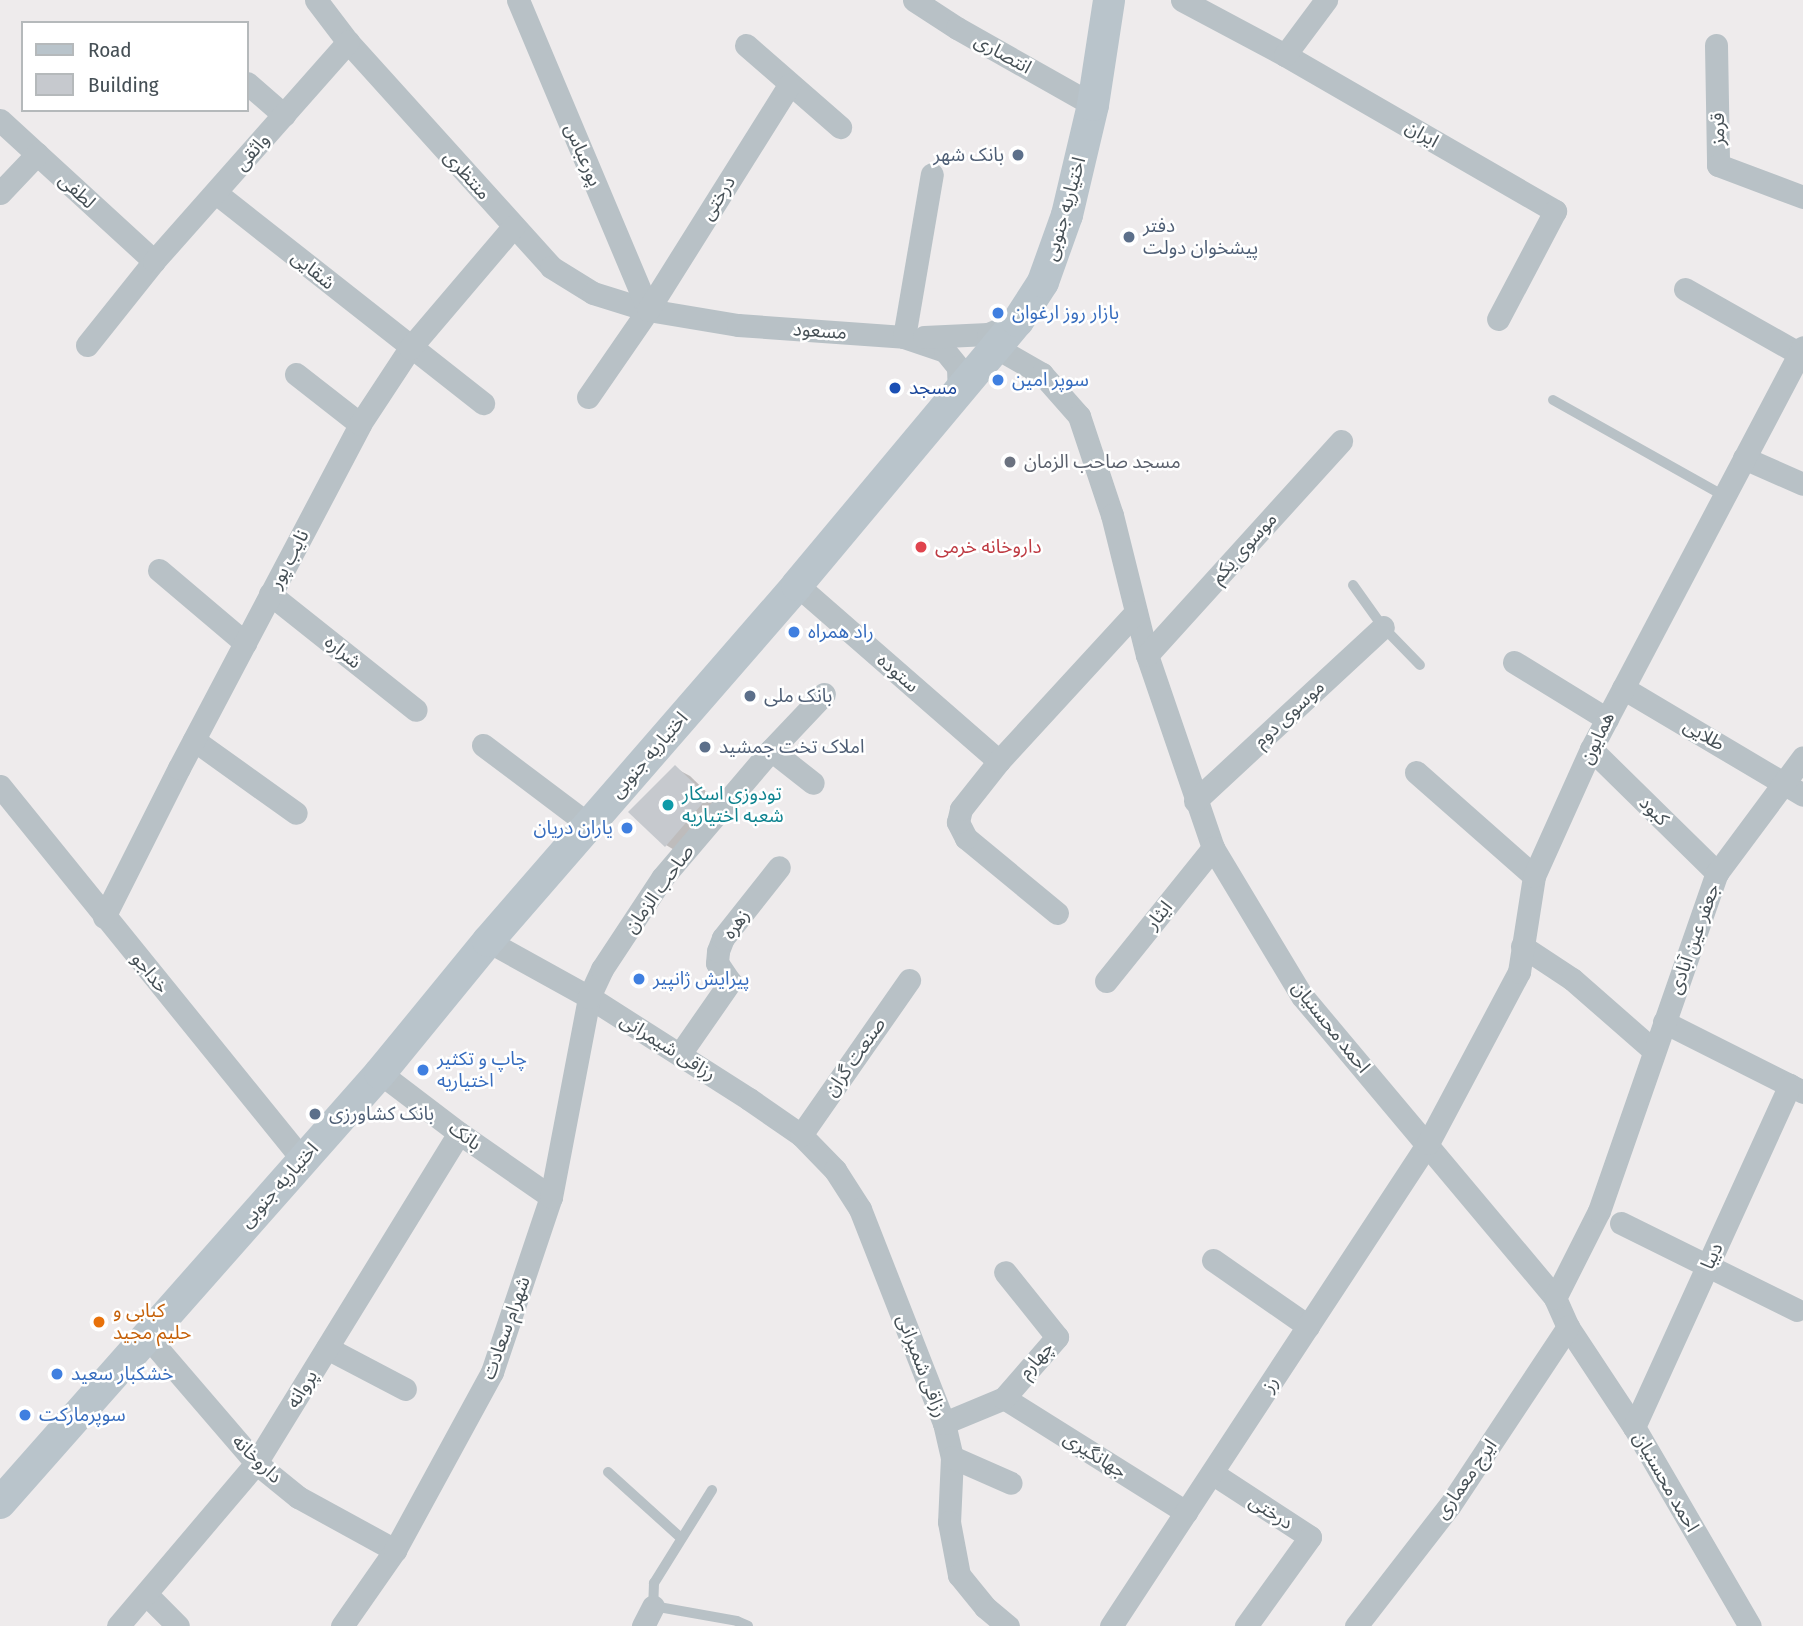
<!DOCTYPE html>
<meta charset="utf-8">
<style>
body{margin:0}
#map{position:relative;width:1803px;height:1626px;overflow:hidden;background:#eeebec;font-family:"Fira Sans Condensed","Noto Sans Arabic",sans-serif}
div>[style]{position:absolute}
.shadow>*{inset:0;background:#0003}
.building>*{inset:0;background:#c6c9ce}
.service>*{height:10px;margin:-5px;padding:0 5px;transform-origin:5px;border-radius:5px;background:#b8c1c6}
.minor>*{height:23px;margin:-11.5px;padding:0 11.5px;transform-origin:11.5px;border-radius:11.5px;background:#b8c1c6}
.secondary>*{height:32px;margin:-16px;padding:0 16px;transform-origin:16px;border-radius:16px;background:#b9c4cb}
.dots>*{width:19px;height:19px;translate:-50% -50%;box-sizing:border-box;border:4px solid #fff;border-radius:50%}
span{translate:-50% -50%;white-space:nowrap;text-align:center;line-height:1.15;-webkit-text-stroke:5px #fff;paint-order:stroke}
.street-label{font-size:19px;color:#465056}
.service-label{font-size:19px;color:#4e5e75}
.right{translate:-100% -50%;text-align:right}
.left{translate:0 -50%;text-align:left}
.shop-label{font-size:19px;color:#366cbe}
.transit-label{font-size:19px;color:#164399}
.worship-label{font-size:19px;color:#5b616d}
.health-label{font-size:19px;color:#be3a42}
.culture-label{font-size:19px;color:#0d838f}
.food-label{font-size:19px;color:#c56008}
.legend{position:absolute;left:21px;top:21px;width:228px;height:91px;box-sizing:border-box;background:#fff;border:2px solid #b5b9bb;margin:0;padding:9px 12px;list-style:none;font-size:21px;color:#465056}
.legend li{display:flex;align-items:center;gap:14px;height:35px}
.legend b{width:35px;border:2px solid #b5b9bb}
</style>
<div id="map">
<div class="shadow">
<div style="clip-path:polygon(675px 768px,690px 776px,721px 806px,681px 854px,666px 845px)"></div>
</div>
<div class="building">
<div style="clip-path:polygon(675px 765px,708px 797px,665px 847px,628px 812px)"></div>
</div>
<div class="service">
<div style="left:1553px;top:400px;width:196px;rotate:29.3deg"></div>
<div style="left:1353px;top:585px;width:52px;rotate:54.5deg"></div>
<div style="left:1383px;top:627px;width:53px;rotate:45.8deg"></div>
<div style="left:608px;top:1472px;width:98px;rotate:42.1deg"></div>
<div style="left:712px;top:1490px;width:110px;rotate:121.9deg"></div>
<div style="left:654px;top:1583px;width:23px;rotate:92deg"></div>
<div style="left:653px;top:1606px;width:85px;rotate:10.1deg"></div>
<div style="left:737px;top:1621px;width:12px;rotate:24deg"></div>
</div>
<div class="minor">
<div style="left:316px;top:0;width:53px;rotate:52.7deg"></div>
<div style="left:348px;top:42px;width:303px;rotate:47.9deg"></div>
<div style="left:551px;top:267px;width:49px;rotate:31.8deg"></div>
<div style="left:593px;top:293px;width:58px;rotate:17.2deg"></div>
<div style="left:648px;top:310px;width:91px;rotate:9.5deg"></div>
<div style="left:738px;top:325px;width:166px;rotate:4.1deg"></div>
<div style="left:904px;top:337px;width:43px;rotate:18.9deg"></div>
<div style="left:945px;top:351px;width:21px;rotate:51deg"></div>
<div style="left:958px;top:367px;width:26px;rotate:88deg"></div>
<div style="left:518px;top:0;width:336px;rotate:67.2deg"></div>
<div style="left:914px;top:0;width:51px;rotate:33.1deg"></div>
<div style="left:957px;top:28px;width:156px;rotate:29.5deg"></div>
<div style="left:1182px;top:0;width:117px;rotate:28.1deg"></div>
<div style="left:1285px;top:55px;width:312px;rotate:30deg"></div>
<div style="left:1555px;top:211px;width:122px;rotate:117.8deg"></div>
<div style="left:746px;top:45px;width:125px;rotate:41.1deg"></div>
<div style="left:1716px;top:45px;width:120px;rotate:89deg"></div>
<div style="left:1718px;top:165px;width:91px;rotate:20.6deg"></div>
<div style="left:1285px;top:55px;width:69px;rotate:-53.3deg"></div>
<div style="left:247px;top:83px;width:49px;rotate:40.9deg"></div>
<div style="left:0;top:120px;width:209px;rotate:42.5deg"></div>
<div style="left:0;top:193px;width:54px;rotate:-46.5deg"></div>
<div style="left:216px;top:193px;width:340px;rotate:38.2deg"></div>
<div style="left:1685px;top:289px;width:132px;rotate:29.5deg"></div>
<div style="left:904px;top:337px;width:165px;rotate:-80.3deg"></div>
<div style="left:924px;top:337px;width:64px;rotate:-2.7deg"></div>
<div style="left:988px;top:334px;width:28px;rotate:-23deg"></div>
<div style="left:87px;top:345px;width:107px;rotate:-51.4deg"></div>
<div style="left:154px;top:261px;width:293px;rotate:-48.5deg"></div>
<div style="left:997px;top:348px;width:52px;rotate:30deg"></div>
<div style="left:1042px;top:374px;width:56px;rotate:48.6deg"></div>
<div style="left:1079px;top:416px;width:104px;rotate:71.6deg"></div>
<div style="left:1112px;top:515px;width:144px;rotate:76deg"></div>
<div style="left:1147px;top:655px;width:204px;rotate:71.1deg"></div>
<div style="left:1213px;top:848px;width:173px;rotate:59deg"></div>
<div style="left:1302px;top:996px;width:394px;rotate:50deg"></div>
<div style="left:1555px;top:1298px;width:32px;rotate:66deg"></div>
<div style="left:1568px;top:1327px;width:120px;rotate:56.6deg"></div>
<div style="left:1634px;top:1427px;width:230px;rotate:59.8deg"></div>
<div style="left:296px;top:374px;width:81px;rotate:38deg"></div>
<div style="left:588px;top:397px;width:106px;rotate:-55.4deg"></div>
<div style="left:648px;top:310px;width:266px;rotate:-57.9deg"></div>
<div style="left:1744px;top:458px;width:64px;rotate:23.8deg"></div>
<div style="left:159px;top:570px;width:113px;rotate:40.3deg"></div>
<div style="left:797px;top:585px;width:268px;rotate:41.1deg"></div>
<div style="left:270px;top:594px;width:186px;rotate:38.5deg"></div>
<div style="left:1147px;top:655px;width:289px;rotate:-47.8deg"></div>
<div style="left:1514px;top:662px;width:109px;rotate:31.5deg"></div>
<div style="left:1623px;top:688px;width:209px;rotate:30.7deg"></div>
<div style="left:194px;top:740px;width:125px;rotate:35.6deg"></div>
<div style="left:483px;top:745px;width:133px;rotate:37deg"></div>
<div style="left:1591px;top:749px;width:177px;rotate:44.5deg"></div>
<div style="left:771px;top:750px;width:53px;rotate:38.2deg"></div>
<div style="left:1416px;top:772px;width:157px;rotate:41.4deg"></div>
<div style="left:0;top:786px;width:480px;rotate:51deg"></div>
<div style="left:1195px;top:801px;width:256px;rotate:-42.8deg"></div>
<div style="left:1057px;top:913px;width:118px;rotate:-140.5deg"></div>
<div style="left:966px;top:838px;width:18px;rotate:-117deg"></div>
<div style="left:958px;top:822px;width:13px;rotate:-77deg"></div>
<div style="left:961px;top:809px;width:61px;rotate:-51.6deg"></div>
<div style="left:999px;top:761px;width:202px;rotate:-47.4deg"></div>
<div style="left:104px;top:917px;width:167px;rotate:-63.3deg"></div>
<div style="left:179px;top:768px;width:389px;rotate:-62.2deg"></div>
<div style="left:360px;top:424px;width:91px;rotate:-56.7deg"></div>
<div style="left:410px;top:348px;width:160px;rotate:-49.6deg"></div>
<div style="left:488px;top:941px;width:115px;rotate:29deg"></div>
<div style="left:589px;top:997px;width:190px;rotate:32.5deg"></div>
<div style="left:749px;top:1099px;width:63px;rotate:34.7deg"></div>
<div style="left:801px;top:1135px;width:49px;rotate:45.8deg"></div>
<div style="left:835px;top:1170px;width:46px;rotate:57.3deg"></div>
<div style="left:860px;top:1209px;width:230px;rotate:68.6deg"></div>
<div style="left:944px;top:1423px;width:35px;rotate:77deg"></div>
<div style="left:952px;top:1457px;width:65px;rotate:92.6deg"></div>
<div style="left:949px;top:1522px;width:54px;rotate:79.3deg"></div>
<div style="left:959px;top:1575px;width:41px;rotate:50.9deg"></div>
<div style="left:985px;top:1607px;width:30px;rotate:40deg"></div>
<div style="left:1522px;top:946px;width:60px;rotate:33.4deg"></div>
<div style="left:1572px;top:979px;width:108px;rotate:41.2deg"></div>
<div style="left:1106px;top:981px;width:171px;rotate:-51.2deg"></div>
<div style="left:1664px;top:1022px;width:156px;rotate:26.7deg"></div>
<div style="left:680px;top:1054px;width:88px;rotate:-55.2deg"></div>
<div style="left:730px;top:982px;width:23px;rotate:-124deg"></div>
<div style="left:717px;top:963px;width:12px;rotate:-85deg"></div>
<div style="left:718px;top:951px;width:14px;rotate:-69deg"></div>
<div style="left:723px;top:938px;width:90px;rotate:-51.7deg"></div>
<div style="left:380px;top:1073px;width:99px;rotate:37.2deg"></div>
<div style="left:459px;top:1133px;width:112px;rotate:34.8deg"></div>
<div style="left:801px;top:1135px;width:189px;rotate:-55.1deg"></div>
<div style="left:1621px;top:1223px;width:196px;rotate:26.3deg"></div>
<div style="left:1213px;top:1260px;width:116px;rotate:34.8deg"></div>
<div style="left:1555px;top:1298px;width:97px;rotate:-63.2deg"></div>
<div style="left:1599px;top:1211px;width:358px;rotate:-70.8deg"></div>
<div style="left:1717px;top:873px;width:144px;rotate:-53.4deg"></div>
<div style="left:146px;top:1335px;width:169px;rotate:49.3deg"></div>
<div style="left:256px;top:1463px;width:54px;rotate:39deg"></div>
<div style="left:298px;top:1497px;width:111px;rotate:28.7deg"></div>
<div style="left:327px;top:1348px;width:88px;rotate:27.7deg"></div>
<div style="left:1004px;top:1398px;width:215px;rotate:32.1deg"></div>
<div style="left:944px;top:1423px;width:65px;rotate:-22.6deg"></div>
<div style="left:1004px;top:1398px;width:81px;rotate:-49deg"></div>
<div style="left:1057px;top:1337px;width:83px;rotate:-128.7deg"></div>
<div style="left:1634px;top:1427px;width:376px;rotate:-65.5deg"></div>
<div style="left:952px;top:1457px;width:64px;rotate:23.8deg"></div>
<div style="left:1212px;top:1473px;width:117px;rotate:33.1deg"></div>
<div style="left:1310px;top:1537px;width:110px;rotate:125.7deg"></div>
<div style="left:146px;top:1594px;width:45px;rotate:45deg"></div>
<div style="left:118px;top:1626px;width:214px;rotate:-49.7deg"></div>
<div style="left:256px;top:1463px;width:387px;rotate:-58.4deg"></div>
<div style="left:342px;top:1626px;width:93px;rotate:-55.1deg"></div>
<div style="left:395px;top:1550px;width:203px;rotate:-61.4deg"></div>
<div style="left:492px;top:1372px;width:185px;rotate:-71.4deg"></div>
<div style="left:551px;top:1197px;width:204px;rotate:-79.2deg"></div>
<div style="left:589px;top:997px;width:31px;rotate:-65deg"></div>
<div style="left:602px;top:969px;width:109px;rotate:-56.6deg"></div>
<div style="left:662px;top:878px;width:168px;rotate:-49.6deg"></div>
<div style="left:771px;top:750px;width:77px;rotate:-46.6deg"></div>
<div style="left:643px;top:1626px;width:22px;rotate:-63deg"></div>
<div style="left:1111px;top:1626px;width:578px;rotate:-56.72deg"></div>
<div style="left:1428px;top:1143px;width:194px;rotate:-62deg"></div>
<div style="left:1519px;top:972px;width:97px;rotate:-81.1deg"></div>
<div style="left:1534px;top:876px;width:139px;rotate:-65.8deg"></div>
<div style="left:1591px;top:749px;width:454px;rotate:-62.2deg"></div>
<div style="left:1356px;top:1626px;width:153px;rotate:-52.2deg"></div>
<div style="left:1450px;top:1505px;width:214px;rotate:-56.5deg"></div>
</div>
<div class="secondary">
<div style="left:0;top:1503px;width:574px;rotate:-48.53deg"></div>
<div style="left:380px;top:1073px;width:171px;rotate:-50.7deg"></div>
<div style="left:488px;top:941px;width:471px;rotate:-49deg"></div>
<div style="left:797px;top:585px;width:344px;rotate:-50.1deg"></div>
<div style="left:1018px;top:321px;width:46px;rotate:-57.3deg"></div>
<div style="left:1043px;top:282px;width:71px;rotate:-70.3deg"></div>
<div style="left:1067px;top:215px;width:113px;rotate:-76.7deg"></div>
<div style="left:1093px;top:105px;width:106px;rotate:-81.3deg"></div>
</div>
<div class="dots">
<div style="left:1018px;top:155px;background:#5c6f8a"></div>
<div style="left:1129px;top:237px;background:#5c6f8a"></div>
<div style="left:998px;top:313px;background:#3f7fe0"></div>
<div style="left:998px;top:380px;background:#3f7fe0"></div>
<div style="left:895px;top:388px;background:#1a4fb4"></div>
<div style="left:1010px;top:462px;background:#6b7280"></div>
<div style="left:921px;top:547px;background:#e0444e"></div>
<div style="left:794px;top:632px;background:#3f7fe0"></div>
<div style="left:750px;top:696px;background:#5c6f8a"></div>
<div style="left:705px;top:747px;background:#5c6f8a"></div>
<div style="left:668px;top:805px;background:#0f9aa8"></div>
<div style="left:627px;top:828px;background:#3f7fe0"></div>
<div style="left:639px;top:979px;background:#3f7fe0"></div>
<div style="left:423px;top:1070px;background:#3f7fe0"></div>
<div style="left:315px;top:1114px;background:#5c6f8a"></div>
<div style="left:99px;top:1322px;background:#e8710a"></div>
<div style="left:57px;top:1374px;background:#3f7fe0"></div>
<div style="left:25px;top:1415px;background:#3f7fe0"></div>
</div>
<div class="street-label">
<span style="left:1003px;top:54px;rotate:29deg">انتصاری</span>
<span style="left:1718px;top:129px;rotate:-91deg">قرمز</span>
<span style="left:1422px;top:134px;rotate:30deg">ایران</span>
<span style="left:252px;top:152px;rotate:-49deg">واثقی</span>
<span style="left:583px;top:155px;rotate:67deg">پورعباس</span>
<span style="left:467px;top:175px;rotate:48deg">منتظری</span>
<span style="left:77px;top:191px;rotate:43deg">لطفی</span>
<span style="left:718px;top:198px;rotate:-58deg">درختی</span>
<span style="left:1065px;top:209px;rotate:-74deg">اختیاریه جنوبی</span>
<span style="left:313px;top:270px;rotate:39deg">شقایی</span>
<span style="left:820px;top:331px;rotate:4deg">مسعود</span>
<span style="left:1244px;top:548px;rotate:-48deg">موسوی یکم</span>
<span style="left:289px;top:559px;rotate:-62deg">نایب پور</span>
<span style="left:343px;top:652px;rotate:39deg">شراره</span>
<span style="left:898px;top:673px;rotate:41deg">ستوده</span>
<span style="left:1289px;top:714px;rotate:-43deg">موسوی دوم</span>
<span style="left:1704px;top:735px;rotate:30deg">طلایی</span>
<span style="left:1597px;top:738px;rotate:-64deg">همایون</span>
<span style="left:649px;top:755px;rotate:-49deg">اختیاریه جنوبی</span>
<span style="left:1654px;top:811px;rotate:45deg">کبود</span>
<span style="left:659px;top:889px;rotate:-54deg">صاحب الزمان</span>
<span style="left:1159px;top:915px;rotate:-51deg">ایثار</span>
<span style="left:736px;top:924px;rotate:-54deg">زهره</span>
<span style="left:1694px;top:939px;rotate:-70deg">جعفر عین آبادی</span>
<span style="left:150px;top:973px;rotate:51deg">خداجو</span>
<span style="left:1331px;top:1027px;rotate:51deg">احمد محسنیان</span>
<span style="left:668px;top:1047px;rotate:32deg">رزاقی شیمرانی</span>
<span style="left:855px;top:1057px;rotate:-55deg">صنعت گران</span>
<span style="left:465px;top:1136px;rotate:36deg">بانک</span>
<span style="left:279px;top:1185px;rotate:-48deg">اختیاریه جنوبی</span>
<span style="left:1712px;top:1256px;rotate:-65deg">دیبا</span>
<span style="left:506px;top:1328px;rotate:-70deg">شهرام سعادت</span>
<span style="left:1036px;top:1360px;rotate:-49deg">چهارم</span>
<span style="left:922px;top:1366px;rotate:69deg">رزاقی شمیرانی</span>
<span style="left:1270px;top:1384px;rotate:-57deg">رز</span>
<span style="left:302px;top:1389px;rotate:-58deg">پروانه</span>
<span style="left:1095px;top:1455px;rotate:32deg">جهانگیری</span>
<span style="left:257px;top:1459px;rotate:44deg">داروخانه</span>
<span style="left:1466px;top:1479px;rotate:-55deg">ایرج معماری</span>
<span style="left:1666px;top:1482px;rotate:60deg">احمد محسنیان</span>
<span style="left:1271px;top:1512px;rotate:33deg">درختی</span>
</div>
<div class="service-label">
<span class="right" style="left:1004px;top:155px">بانک شهر</span>
<span class="left" style="left:1143px;top:237px">دفتر<br>پیشخوان دولت</span>
<span class="left" style="left:764px;top:696px">بانک ملی</span>
<span class="left" style="left:719px;top:747px">املاک تخت جمشید</span>
<span class="left" style="left:329px;top:1114px">بانک کشاورزی</span>
</div>
<div class="shop-label">
<span class="left" style="left:1012px;top:313px">بازار روز ارغوان</span>
<span class="left" style="left:1012px;top:380px">سوپر امین</span>
<span class="left" style="left:808px;top:632px">راد همراه</span>
<span class="right" style="left:613px;top:828px">یاران دریان</span>
<span class="left" style="left:653px;top:979px">پیرایش ژانپیر</span>
<span class="left" style="left:437px;top:1070px">چاپ و تکثیر<br>اختیاریه</span>
<span class="left" style="left:71px;top:1374px">خشکبار سعید</span>
<span class="left" style="left:39px;top:1415px">سوپرمارکت</span>
</div>
<div class="transit-label">
<span class="left" style="left:909px;top:388px">مسجد</span>
</div>
<div class="worship-label">
<span class="left" style="left:1024px;top:462px">مسجد صاحب الزمان</span>
</div>
<div class="health-label">
<span class="left" style="left:935px;top:547px">داروخانه خرمی</span>
</div>
<div class="culture-label">
<span class="left" style="left:682px;top:805px">تودوزی اسکار<br>شعبه اختیاریه</span>
</div>
<div class="food-label">
<span class="left" style="left:113px;top:1322px">کبابی و<br>حلیم مجید</span>
</div>
<ul class="legend">
<li><b style="height:9px;background:#b9c4cb"></b>Road</li>
<li><b style="height:19px;background:#c6c9ce"></b>Building</li>
</ul>
</div>
